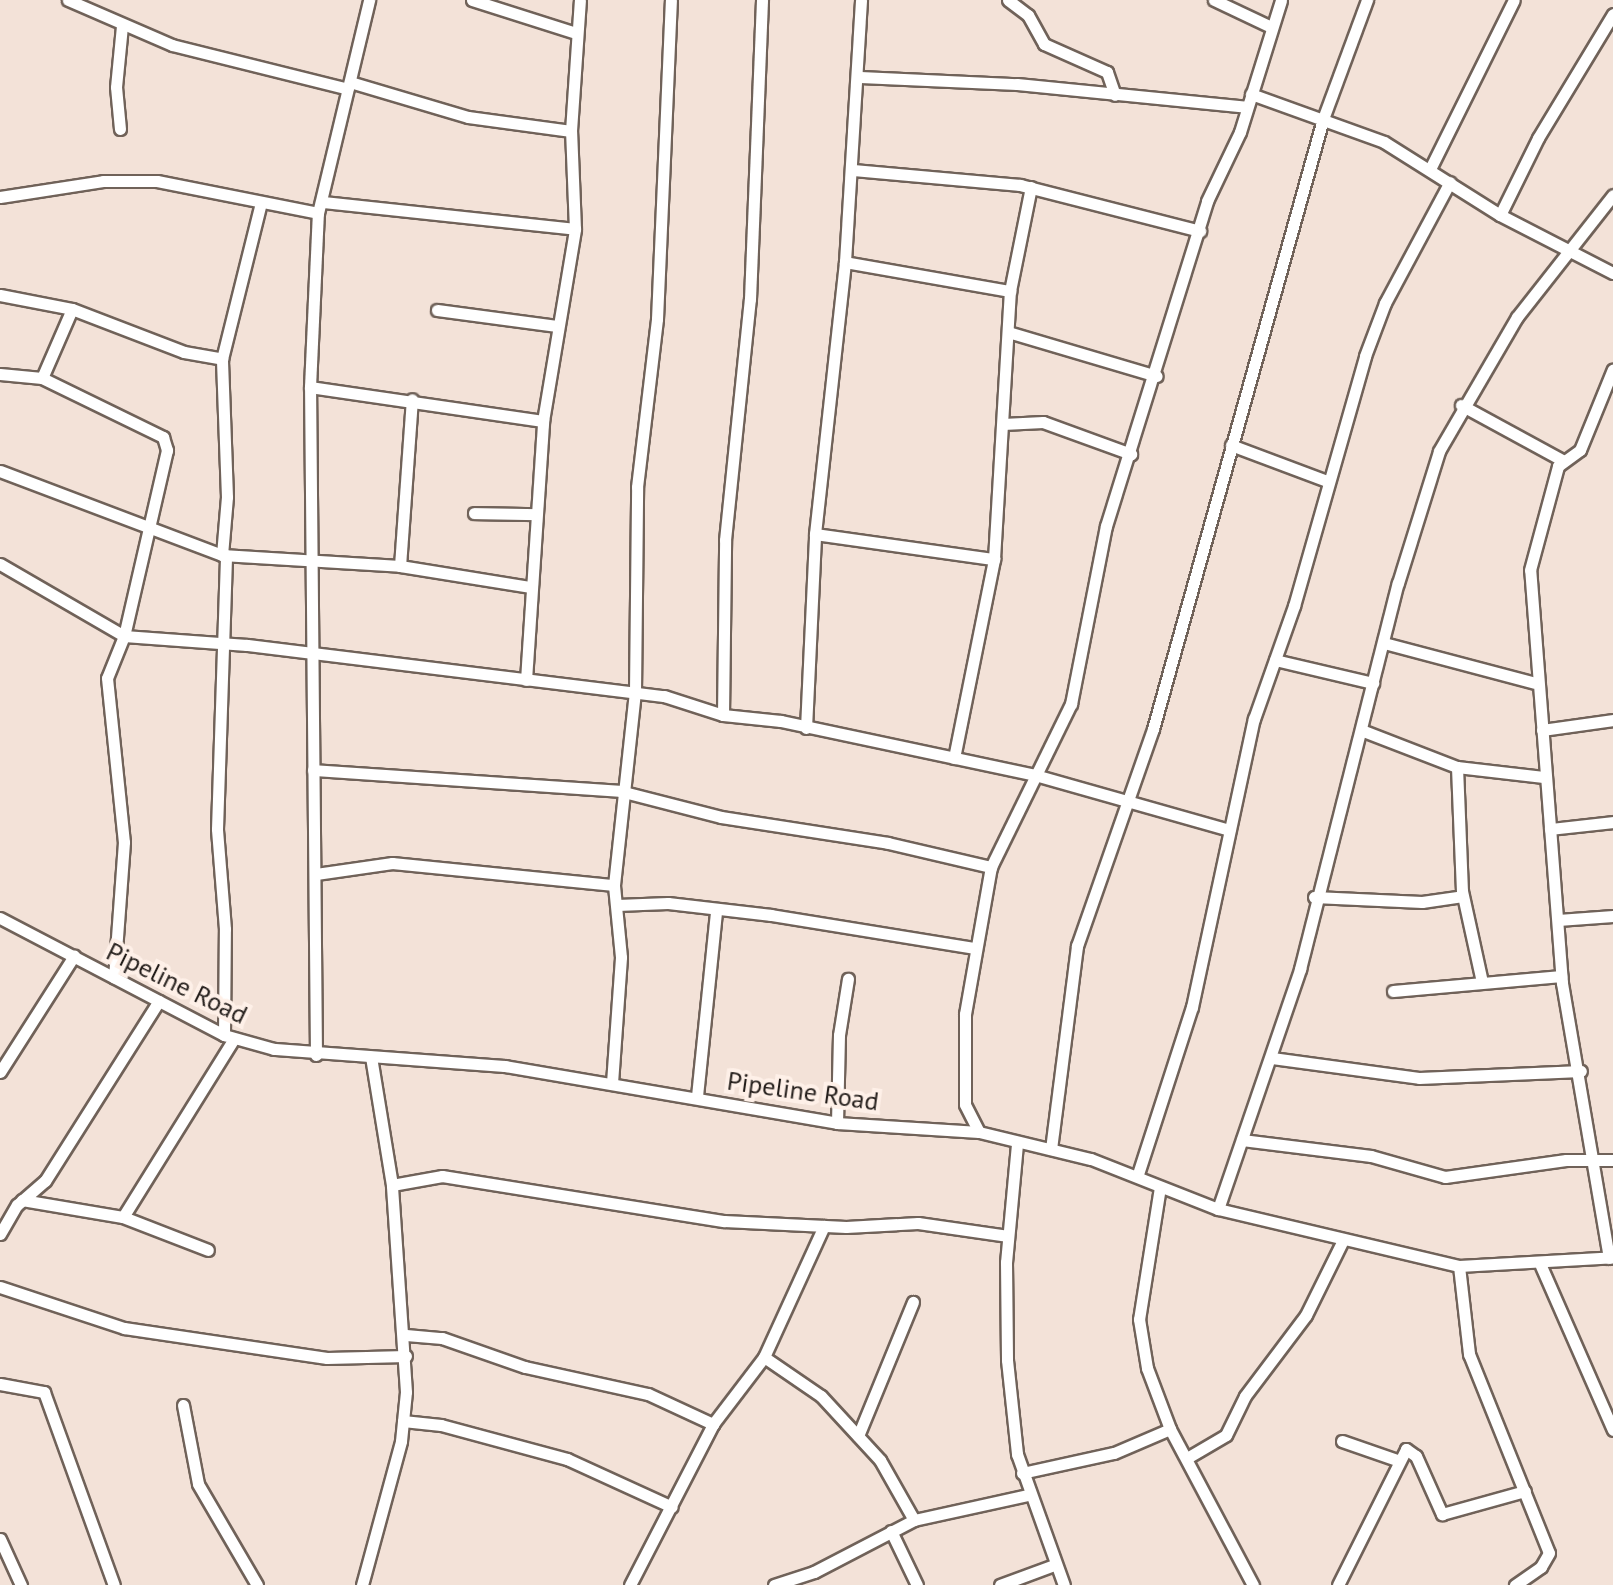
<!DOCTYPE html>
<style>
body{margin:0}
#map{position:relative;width:1613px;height:1585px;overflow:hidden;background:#f3e2d8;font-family:"PT Sans",sans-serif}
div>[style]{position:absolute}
.roads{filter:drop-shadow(2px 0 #706259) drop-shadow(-2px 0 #706259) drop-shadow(0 2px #706259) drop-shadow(0 -2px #706259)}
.minor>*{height:11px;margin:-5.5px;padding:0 5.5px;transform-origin:5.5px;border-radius:5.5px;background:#fff}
span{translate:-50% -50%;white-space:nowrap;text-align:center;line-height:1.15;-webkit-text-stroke:8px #fef0e8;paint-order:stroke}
.street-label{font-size:26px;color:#241e1b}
</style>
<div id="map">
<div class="roads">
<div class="minor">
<div style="left:68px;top:0;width:113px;rotate:23.4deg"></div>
<div style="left:172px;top:45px;width:181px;rotate:14deg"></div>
<div style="left:472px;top:0;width:109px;rotate:17.6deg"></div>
<div style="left:1008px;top:0;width:25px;rotate:37deg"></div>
<div style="left:1028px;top:15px;width:33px;rotate:61deg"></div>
<div style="left:1044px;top:44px;width:69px;rotate:24deg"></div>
<div style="left:1107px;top:72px;width:24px;rotate:71deg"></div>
<div style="left:1214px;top:0;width:63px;rotate:25.3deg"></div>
<div style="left:860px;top:77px;width:157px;rotate:2.6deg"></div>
<div style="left:1017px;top:84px;width:230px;rotate:5.7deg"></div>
<div style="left:350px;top:82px;width:123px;rotate:16.5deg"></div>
<div style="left:468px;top:117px;width:104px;rotate:7.7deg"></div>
<div style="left:1251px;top:94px;width:141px;rotate:19.8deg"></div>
<div style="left:1384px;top:142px;width:137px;rotate:32.2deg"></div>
<div style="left:1500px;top:215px;width:127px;rotate:27.2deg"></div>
<div style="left:120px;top:129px;width:42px;rotate:-95.4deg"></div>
<div style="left:116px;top:87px;width:61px;rotate:-84.4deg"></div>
<div style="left:1431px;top:167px;width:186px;rotate:-63.6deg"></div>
<div style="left:853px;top:170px;width:168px;rotate:5.1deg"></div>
<div style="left:1020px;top:185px;width:186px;rotate:14.3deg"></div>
<div style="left:0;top:197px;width:104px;rotate:-8.8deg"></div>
<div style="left:103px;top:181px;width:54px"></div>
<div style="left:157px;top:181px;width:164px;rotate:11.2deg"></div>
<div style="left:324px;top:202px;width:252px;rotate:6.1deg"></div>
<div style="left:1500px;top:215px;width:86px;rotate:-63.7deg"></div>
<div style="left:1538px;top:138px;width:145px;rotate:-58.8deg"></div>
<div style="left:845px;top:262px;width:168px;rotate:10deg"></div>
<div style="left:0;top:295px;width:73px;rotate:11deg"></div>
<div style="left:72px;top:309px;width:120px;rotate:21deg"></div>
<div style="left:184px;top:352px;width:39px;rotate:10deg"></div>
<div style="left:437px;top:310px;width:121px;rotate:7.6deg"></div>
<div style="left:1008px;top:332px;width:155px;rotate:16.5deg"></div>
<div style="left:0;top:374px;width:42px;rotate:5.4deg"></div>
<div style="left:42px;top:378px;width:135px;rotate:26deg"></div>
<div style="left:163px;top:437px;width:14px;rotate:73deg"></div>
<div style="left:167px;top:450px;width:191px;rotate:103deg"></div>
<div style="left:124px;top:636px;width:45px;rotate:112deg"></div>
<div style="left:107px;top:678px;width:165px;rotate:84.1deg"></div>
<div style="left:124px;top:842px;width:136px;rotate:94.2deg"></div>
<div style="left:42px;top:378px;width:75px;rotate:-66.5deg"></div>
<div style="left:310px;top:387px;width:235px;rotate:8.3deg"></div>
<div style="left:1461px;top:405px;width:115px;rotate:28.6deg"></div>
<div style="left:1003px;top:424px;width:40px;rotate:-2.9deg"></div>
<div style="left:1043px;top:422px;width:94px;rotate:20deg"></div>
<div style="left:1231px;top:445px;width:103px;rotate:20.6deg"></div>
<div style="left:0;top:471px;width:237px;rotate:20.7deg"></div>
<div style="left:222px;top:555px;width:178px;rotate:3.5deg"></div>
<div style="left:400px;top:566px;width:131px;rotate:9.2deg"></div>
<div style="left:474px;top:513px;width:60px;rotate:1deg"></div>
<div style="left:815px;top:534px;width:181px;rotate:8deg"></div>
<div style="left:222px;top:555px;width:58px;rotate:-85.1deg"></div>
<div style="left:227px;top:497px;width:138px;rotate:-92.1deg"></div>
<div style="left:222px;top:359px;width:161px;rotate:-76deg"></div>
<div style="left:0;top:564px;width:143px;rotate:30.1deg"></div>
<div style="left:124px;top:636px;width:123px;rotate:4.2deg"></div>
<div style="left:247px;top:645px;width:420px;rotate:7deg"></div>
<div style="left:664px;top:696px;width:62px;rotate:17.9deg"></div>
<div style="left:723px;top:715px;width:58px;rotate:5.9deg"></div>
<div style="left:781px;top:721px;width:260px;rotate:12deg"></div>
<div style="left:1035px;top:775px;width:202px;rotate:15.8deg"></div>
<div style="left:400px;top:566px;width:167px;rotate:-85.9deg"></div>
<div style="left:1384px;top:643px;width:156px;rotate:14.8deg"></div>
<div style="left:1275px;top:660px;width:101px;rotate:13.2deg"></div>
<div style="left:526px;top:680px;width:260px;rotate:-86.2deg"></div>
<div style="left:543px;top:421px;width:195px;rotate:-80.5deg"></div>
<div style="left:575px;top:229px;width:98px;rotate:-92.3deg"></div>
<div style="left:571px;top:131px;width:131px;rotate:-86.1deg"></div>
<div style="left:723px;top:715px;width:175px;rotate:-89.3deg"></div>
<div style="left:725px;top:540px;width:242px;rotate:-84.1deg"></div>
<div style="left:750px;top:299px;width:299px;rotate:-87.7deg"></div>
<div style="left:806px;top:728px;width:194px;rotate:-87.3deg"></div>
<div style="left:815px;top:534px;width:274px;rotate:-83.7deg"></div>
<div style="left:845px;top:262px;width:262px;rotate:-86.5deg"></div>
<div style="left:1361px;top:730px;width:103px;rotate:21.1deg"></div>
<div style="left:1457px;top:767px;width:87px;rotate:6.6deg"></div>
<div style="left:1542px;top:730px;width:72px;rotate:-8deg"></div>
<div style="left:954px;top:758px;width:203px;rotate:-78.6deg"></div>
<div style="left:994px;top:559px;width:268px;rotate:-86.6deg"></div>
<div style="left:1010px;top:291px;width:106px;rotate:-78.6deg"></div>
<div style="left:1457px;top:767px;width:124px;rotate:87.7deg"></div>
<div style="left:1462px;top:891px;width:93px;rotate:77.6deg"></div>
<div style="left:313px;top:770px;width:308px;rotate:3.9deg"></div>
<div style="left:620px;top:791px;width:104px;rotate:14.4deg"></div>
<div style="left:721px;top:817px;width:169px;rotate:8.8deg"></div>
<div style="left:888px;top:843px;width:106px;rotate:13.1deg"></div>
<div style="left:1550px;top:829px;width:63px;rotate:-6.3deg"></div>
<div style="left:316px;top:874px;width:77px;rotate:-8.2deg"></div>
<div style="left:392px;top:863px;width:223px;rotate:5.7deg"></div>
<div style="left:1314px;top:897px;width:108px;rotate:2.7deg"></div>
<div style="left:1422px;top:902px;width:41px;rotate:-8.3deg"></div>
<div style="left:617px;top:905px;width:51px;rotate:-2.2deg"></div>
<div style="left:668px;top:903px;width:104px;rotate:6.6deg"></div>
<div style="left:771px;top:915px;width:206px;rotate:9.2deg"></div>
<div style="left:0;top:918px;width:253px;rotate:27.6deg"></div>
<div style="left:224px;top:1035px;width:52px;rotate:15.6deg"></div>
<div style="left:274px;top:1049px;width:232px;rotate:4.2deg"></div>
<div style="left:505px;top:1066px;width:337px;rotate:9.7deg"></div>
<div style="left:837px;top:1123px;width:142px;rotate:3.6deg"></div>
<div style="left:979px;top:1132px;width:115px;rotate:13.6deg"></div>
<div style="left:1091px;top:1159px;width:136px;rotate:21.5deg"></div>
<div style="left:1218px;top:1209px;width:248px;rotate:13.3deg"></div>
<div style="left:1459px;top:1266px;width:154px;rotate:-3.3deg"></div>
<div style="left:1558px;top:920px;width:55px;rotate:-4.2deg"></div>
<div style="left:1393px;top:991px;width:169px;rotate:-5.1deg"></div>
<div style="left:224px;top:1035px;width:106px;rotate:-89.5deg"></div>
<div style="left:225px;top:929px;width:100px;rotate:-94.6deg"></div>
<div style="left:217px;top:829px;width:274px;rotate:-88.1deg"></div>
<div style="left:316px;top:1055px;width:668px;rotate:-90.51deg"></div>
<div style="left:310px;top:387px;width:174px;rotate:-87.4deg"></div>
<div style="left:318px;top:213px;width:219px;rotate:-76.5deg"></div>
<div style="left:1272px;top:1058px;width:148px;rotate:7.7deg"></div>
<div style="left:1419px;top:1078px;width:162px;rotate:-2.5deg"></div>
<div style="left:0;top:1072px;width:138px;rotate:-57.5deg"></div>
<div style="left:612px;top:1083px;width:126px;rotate:-85.9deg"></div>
<div style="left:621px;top:957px;width:72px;rotate:-95.6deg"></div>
<div style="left:614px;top:885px;width:194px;rotate:-83.8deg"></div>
<div style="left:635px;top:692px;width:205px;rotate:-89.4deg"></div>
<div style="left:637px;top:487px;width:169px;rotate:-83.2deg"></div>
<div style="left:657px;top:319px;width:319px;rotate:-87.5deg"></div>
<div style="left:697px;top:1096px;width:186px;rotate:-84.1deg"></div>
<div style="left:837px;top:1123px;width:88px;rotate:-88.7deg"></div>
<div style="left:839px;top:1035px;width:57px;rotate:-80.9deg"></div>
<div style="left:979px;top:1132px;width:31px;rotate:-117deg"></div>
<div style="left:965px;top:1104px;width:90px;rotate:-90deg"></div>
<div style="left:965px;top:1014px;width:149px;rotate:-80deg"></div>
<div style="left:991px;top:867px;width:182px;rotate:-63.9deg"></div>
<div style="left:1071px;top:704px;width:181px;rotate:-78.9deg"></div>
<div style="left:1106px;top:526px;width:340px;rotate:-72.7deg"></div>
<div style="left:1207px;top:201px;width:76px;rotate:-64.4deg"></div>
<div style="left:1240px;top:132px;width:138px;rotate:-72.7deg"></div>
<div style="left:1242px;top:1140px;width:130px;rotate:7.1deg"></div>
<div style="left:1371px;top:1156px;width:77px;rotate:15.8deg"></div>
<div style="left:1445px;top:1177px;width:122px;rotate:-8deg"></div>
<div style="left:1566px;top:1160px;width:47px"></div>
<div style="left:1017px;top:1144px;width:119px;rotate:95.3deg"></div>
<div style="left:1006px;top:1262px;width:98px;rotate:89.4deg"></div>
<div style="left:1007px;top:1360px;width:95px;rotate:83.9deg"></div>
<div style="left:1017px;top:1454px;width:139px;rotate:70.3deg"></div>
<div style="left:1051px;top:1149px;width:205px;rotate:-82.7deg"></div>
<div style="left:1077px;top:946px;width:230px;rotate:-70.7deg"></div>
<div style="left:1153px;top:729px;width:633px;rotate:-74.43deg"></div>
<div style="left:1323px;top:119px;width:127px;rotate:-69.7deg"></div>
<div style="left:1138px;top:1174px;width:176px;rotate:-72.1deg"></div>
<div style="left:1192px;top:1007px;width:295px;rotate:-77.9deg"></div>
<div style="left:1254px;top:719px;width:120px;rotate:-70.5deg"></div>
<div style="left:1294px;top:606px;width:260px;rotate:-74.1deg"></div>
<div style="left:1365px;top:356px;width:57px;rotate:-69.3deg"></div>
<div style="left:1385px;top:303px;width:137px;rotate:-61.8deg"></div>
<div style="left:392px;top:1185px;width:51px;rotate:-10.2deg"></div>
<div style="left:442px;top:1176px;width:286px;rotate:9.1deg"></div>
<div style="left:724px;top:1221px;width:122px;rotate:2.8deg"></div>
<div style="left:846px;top:1227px;width:72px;rotate:-3.2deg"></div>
<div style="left:918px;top:1223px;width:91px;rotate:8.2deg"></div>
<div style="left:1160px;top:1187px;width:134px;rotate:99deg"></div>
<div style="left:1139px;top:1319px;width:50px;rotate:80.7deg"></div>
<div style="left:1147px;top:1368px;width:65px;rotate:69.3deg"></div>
<div style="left:1170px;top:1429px;width:177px;rotate:62deg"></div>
<div style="left:22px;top:1200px;width:102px;rotate:9.6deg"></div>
<div style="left:123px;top:1217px;width:91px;rotate:21.2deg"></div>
<div style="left:1218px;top:1209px;width:254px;rotate:-71.1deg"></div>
<div style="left:1300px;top:969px;width:398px;rotate:-75.8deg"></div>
<div style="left:1398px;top:583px;width:138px;rotate:-72.7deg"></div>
<div style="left:1439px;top:451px;width:155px;rotate:-59.8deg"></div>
<div style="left:1517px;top:317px;width:155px;rotate:-51.8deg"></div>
<div style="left:123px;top:1217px;width:210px;rotate:-58.1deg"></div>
<div style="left:0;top:1234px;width:34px;rotate:-60deg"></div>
<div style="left:17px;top:1205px;width:37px;rotate:-41deg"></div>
<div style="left:45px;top:1181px;width:213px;rotate:-57.7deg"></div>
<div style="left:1609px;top:1258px;width:279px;rotate:-99.7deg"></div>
<div style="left:1562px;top:983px;width:414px;rotate:-94.4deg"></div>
<div style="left:1530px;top:570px;width:108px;rotate:-74.9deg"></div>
<div style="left:1558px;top:466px;width:27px;rotate:-36deg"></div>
<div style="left:1580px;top:450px;width:87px;rotate:-67.8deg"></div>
<div style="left:1459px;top:1266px;width:89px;rotate:83.5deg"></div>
<div style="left:1469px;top:1354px;width:214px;rotate:68.1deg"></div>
<div style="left:1549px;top:1553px;width:16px;rotate:120deg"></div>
<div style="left:1541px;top:1567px;width:32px;rotate:145deg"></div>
<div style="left:1541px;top:1266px;width:179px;rotate:66.3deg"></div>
<div style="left:0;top:1287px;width:131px;rotate:18.3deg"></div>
<div style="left:124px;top:1328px;width:205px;rotate:8.4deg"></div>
<div style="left:327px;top:1358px;width:79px;rotate:-1.5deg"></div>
<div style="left:406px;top:1335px;width:36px;rotate:5deg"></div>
<div style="left:442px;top:1338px;width:88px;rotate:19.3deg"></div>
<div style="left:525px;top:1367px;width:126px;rotate:12.4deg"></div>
<div style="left:648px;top:1394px;width:72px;rotate:24.8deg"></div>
<div style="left:764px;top:1357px;width:69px;rotate:34.4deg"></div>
<div style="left:821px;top:1396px;width:87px;rotate:47.3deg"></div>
<div style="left:880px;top:1460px;width:69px;rotate:60.5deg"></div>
<div style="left:0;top:1384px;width:45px;rotate:10.3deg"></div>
<div style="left:44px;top:1392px;width:205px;rotate:70.1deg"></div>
<div style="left:183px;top:1405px;width:80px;rotate:79.2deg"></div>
<div style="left:198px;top:1484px;width:117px;rotate:59.7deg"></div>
<div style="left:403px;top:1421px;width:38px;rotate:6deg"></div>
<div style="left:441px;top:1425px;width:131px;rotate:15.1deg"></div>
<div style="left:567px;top:1459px;width:115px;rotate:24.6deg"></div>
<div style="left:858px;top:1436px;width:145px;rotate:-67.7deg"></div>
<div style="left:1342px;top:1441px;width:58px;rotate:19.1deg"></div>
<div style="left:1187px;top:1458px;width:45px;rotate:-30.5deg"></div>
<div style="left:1226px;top:1435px;width:43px;rotate:-64deg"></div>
<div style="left:1245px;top:1396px;width:101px;rotate:-53deg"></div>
<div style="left:1306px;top:1315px;width:81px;rotate:-63.7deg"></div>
<div style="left:1022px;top:1473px;width:94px;rotate:-12.3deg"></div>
<div style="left:1114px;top:1453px;width:61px;rotate:-23.2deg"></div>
<div style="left:891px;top:1531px;width:60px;rotate:64.3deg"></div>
<div style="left:0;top:1539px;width:51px;rotate:65.5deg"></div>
<div style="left:362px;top:1585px;width:149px;rotate:-74.8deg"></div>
<div style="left:401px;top:1441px;width:49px;rotate:-84.2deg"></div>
<div style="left:406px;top:1392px;width:207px;rotate:-93.9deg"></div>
<div style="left:392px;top:1185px;width:130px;rotate:-99.3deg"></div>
<div style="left:630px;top:1585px;width:181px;rotate:-62.7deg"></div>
<div style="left:713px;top:1424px;width:84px;rotate:-52.7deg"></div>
<div style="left:764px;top:1357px;width:144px;rotate:-65.4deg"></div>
<div style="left:774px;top:1585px;width:42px;rotate:-18deg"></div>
<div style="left:814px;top:1572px;width:113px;rotate:-27.5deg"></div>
<div style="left:914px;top:1520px;width:117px;rotate:-12.4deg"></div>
<div style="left:1000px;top:1585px;width:58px;rotate:-20.3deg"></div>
<div style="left:1338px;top:1585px;width:152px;rotate:-63.4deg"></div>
<div style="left:1406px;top:1449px;width:12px;rotate:35deg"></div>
<div style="left:1416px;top:1456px;width:64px;rotate:65.9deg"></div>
<div style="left:1442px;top:1514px;width:86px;rotate:-15.5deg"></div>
</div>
</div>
<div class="street-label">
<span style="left:177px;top:983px;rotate:26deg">Pipeline Road</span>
<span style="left:803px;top:1091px;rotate:8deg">Pipeline Road</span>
</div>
</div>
